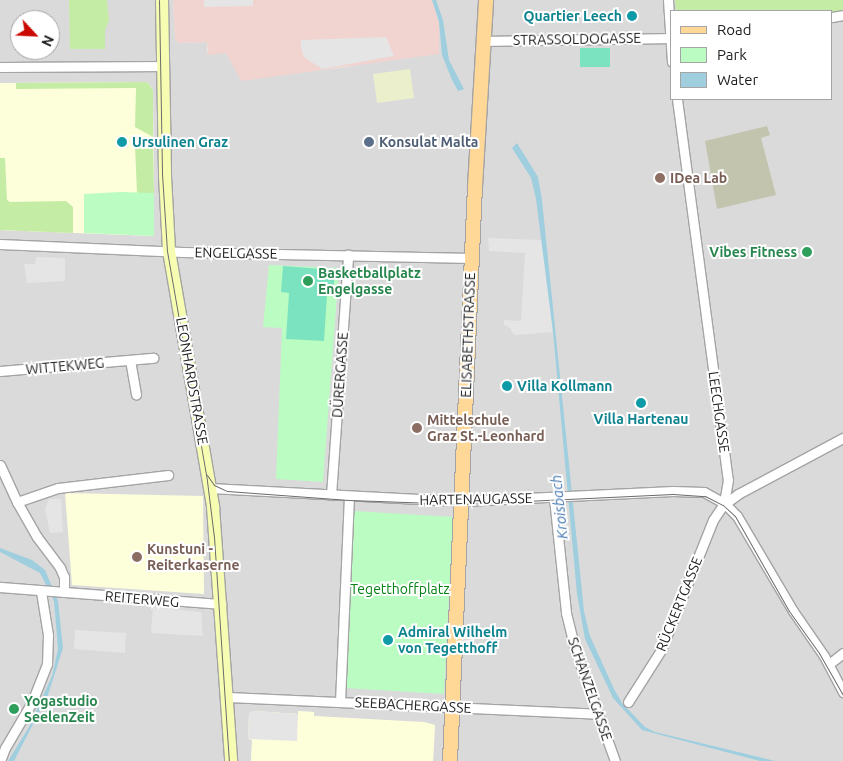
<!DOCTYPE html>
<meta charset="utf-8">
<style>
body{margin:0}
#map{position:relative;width:843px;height:761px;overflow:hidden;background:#efebe2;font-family:Ubuntu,sans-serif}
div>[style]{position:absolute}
.residential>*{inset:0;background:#dbdada}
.commercial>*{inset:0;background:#f1d3d0}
.education>*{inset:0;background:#fdffdb}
.construction>*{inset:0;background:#c3c4ad}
.farmland>*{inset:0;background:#ebefcc}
.grass>*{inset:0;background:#c5eca4}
.park>*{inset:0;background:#bbfcc3}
.pitch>*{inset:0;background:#7be3bf}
.parking>*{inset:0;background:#e5e5e5}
.water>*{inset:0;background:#9fcedf}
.roads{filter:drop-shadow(1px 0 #a4a4a4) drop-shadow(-1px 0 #a4a4a4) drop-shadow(0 1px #a4a4a4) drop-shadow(0 -1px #a4a4a4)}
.street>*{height:9px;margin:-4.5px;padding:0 4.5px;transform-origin:4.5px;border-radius:4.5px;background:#fff}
.secondary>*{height:12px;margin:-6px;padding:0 6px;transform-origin:6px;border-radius:6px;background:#f6fdb2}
.primary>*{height:14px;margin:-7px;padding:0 7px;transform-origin:7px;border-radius:7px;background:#ffd797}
.tram>*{height:1px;margin:-0.5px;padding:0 0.5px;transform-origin:0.5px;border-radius:0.5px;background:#6b6b6b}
.dots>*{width:14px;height:14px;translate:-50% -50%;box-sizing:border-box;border:2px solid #fff;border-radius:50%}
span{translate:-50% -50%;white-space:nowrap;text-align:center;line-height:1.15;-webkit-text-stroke:4px #fff;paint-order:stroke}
.culture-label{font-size:14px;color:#0d838f;font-weight:700}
.right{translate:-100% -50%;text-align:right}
.left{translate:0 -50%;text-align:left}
.street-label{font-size:14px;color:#1d1d1d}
.service-label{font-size:14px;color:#4e5e75;font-weight:700}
.education-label{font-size:14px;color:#785e54;font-weight:700}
.leisure-label{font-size:14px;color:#27864d;font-weight:700}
.park-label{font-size:14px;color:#058015}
.water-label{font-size:15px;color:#4476b1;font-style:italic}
.legend{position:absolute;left:670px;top:10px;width:162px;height:90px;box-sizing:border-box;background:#fff;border:1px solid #a5a5a5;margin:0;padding:6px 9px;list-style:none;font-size:15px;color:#1d1d1d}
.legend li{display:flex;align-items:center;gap:10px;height:25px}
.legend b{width:25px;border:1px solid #a5a5a5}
.north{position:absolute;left:10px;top:10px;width:50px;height:50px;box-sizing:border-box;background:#fff;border:1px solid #a5a5a5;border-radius:50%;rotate:115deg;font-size:14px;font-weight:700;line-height:20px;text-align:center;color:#1d1d1d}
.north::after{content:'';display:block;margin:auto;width:18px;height:22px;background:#ca0900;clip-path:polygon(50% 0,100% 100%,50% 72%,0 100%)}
</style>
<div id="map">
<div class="residential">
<div style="clip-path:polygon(evenodd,0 0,173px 0,175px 39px,179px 43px,207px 42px,207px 52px,226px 53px,295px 73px,348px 67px,439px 39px,439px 22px,432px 0,843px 0,843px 761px,433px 761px,435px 725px,314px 716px,314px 712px,298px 711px,298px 714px,254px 711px,249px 739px,252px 740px,251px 761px,0 761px,0 230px,154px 236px,153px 90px,0 83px,0 0,672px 11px,832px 11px,832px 99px,672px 99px,672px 11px,0 0,20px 20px,50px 20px,50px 50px,20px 50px,20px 20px)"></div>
</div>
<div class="commercial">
<div style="clip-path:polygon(173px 0,432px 0,439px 22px,439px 54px,241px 81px,226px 53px,208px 55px,207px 42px,179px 43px,175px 39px)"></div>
</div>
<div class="education">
<div style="clip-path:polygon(147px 82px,153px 90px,154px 236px,0 230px,0 83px)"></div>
<div style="clip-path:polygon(65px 493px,203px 496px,204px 594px,72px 585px)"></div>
<div style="clip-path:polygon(254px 711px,298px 714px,298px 711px,314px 712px,314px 716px,424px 722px,435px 725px,433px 761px,251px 761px,252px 740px,248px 739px,249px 713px)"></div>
</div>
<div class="construction">
<div style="clip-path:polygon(767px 126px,770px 135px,761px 138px,776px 195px,717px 209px,705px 141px)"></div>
</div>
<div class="farmland">
<div style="clip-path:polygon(410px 69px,414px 98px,377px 103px,373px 74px)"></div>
</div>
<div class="grass">
<div style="clip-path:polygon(69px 0,107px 0,109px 21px,105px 30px,105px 49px,70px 49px)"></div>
<div style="clip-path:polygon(675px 0,843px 0,843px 15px,832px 17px,832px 11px,676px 11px)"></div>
<div style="clip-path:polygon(147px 82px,153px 90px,153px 137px,135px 127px,136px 88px,16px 89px,16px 83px)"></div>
<div style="clip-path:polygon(153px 143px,154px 193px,137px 193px,135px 146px)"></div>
<div style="clip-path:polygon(0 158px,5px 158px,7px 200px,10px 202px,66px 201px,73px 207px,73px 233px,0 230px)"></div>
</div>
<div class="park">
<div style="clip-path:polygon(121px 192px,154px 193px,154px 236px,84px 233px,84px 194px)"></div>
<div style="clip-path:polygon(269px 265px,339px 268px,323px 482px,276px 479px,282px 328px,263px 327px)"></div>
<div style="clip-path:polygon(354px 511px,453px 517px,444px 694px,344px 688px)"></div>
</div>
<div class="pitch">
<div style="clip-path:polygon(580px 48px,610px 48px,610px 67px,580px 67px)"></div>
<div style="clip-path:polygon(283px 266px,335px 270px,333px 296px,327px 295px,324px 341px,286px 339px,289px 293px,281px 292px)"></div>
</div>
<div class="parking">
<div style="clip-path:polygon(204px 0,253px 0,253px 6px,204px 7px)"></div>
<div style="clip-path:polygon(386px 37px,394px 56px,322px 69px,304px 57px,301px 48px,301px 40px)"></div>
<div style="clip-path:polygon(488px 238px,542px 240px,553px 332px,514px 335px,510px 328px,504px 325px,504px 320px,521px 321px,525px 253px,489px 251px)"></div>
<div style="clip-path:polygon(36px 257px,65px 258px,65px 281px,27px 283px,24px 264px,35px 264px)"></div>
<div style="clip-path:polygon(49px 499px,61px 499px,63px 532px,50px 533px,45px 509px)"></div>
<div style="clip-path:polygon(153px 607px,201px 612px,203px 636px,151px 633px)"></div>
<div style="clip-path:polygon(75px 630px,126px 633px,125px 653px,74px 649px)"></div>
<div style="clip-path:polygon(254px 711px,298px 714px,297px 741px,248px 739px,249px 713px)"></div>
</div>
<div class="water">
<div style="clip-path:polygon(432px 0,436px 0,443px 20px,449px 60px,464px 89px,462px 90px,458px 91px,452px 80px,442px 55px,439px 22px)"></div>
<div style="clip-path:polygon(517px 143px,538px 177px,542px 200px,584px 611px,590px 636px,614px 689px,622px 703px,645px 727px,655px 732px,775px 761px,760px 761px,642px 730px,613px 698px,585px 639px,577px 594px,553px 332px,536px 199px,531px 178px,512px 148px)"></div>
<div style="clip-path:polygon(0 548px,32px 560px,45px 570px,58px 601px,63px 648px,48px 695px,14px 761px,8px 761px,29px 727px,52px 676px,58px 649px,54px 601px,40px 573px,0 552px)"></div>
</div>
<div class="roads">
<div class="street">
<div style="left:668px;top:0;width:62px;rotate:86.3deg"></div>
<div style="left:832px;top:17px;width:11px;rotate:-10deg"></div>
<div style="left:484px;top:41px;width:186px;rotate:-0.9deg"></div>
<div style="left:0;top:67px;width:164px;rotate:-0.3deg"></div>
<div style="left:677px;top:99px;width:384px;rotate:82.4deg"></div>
<div style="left:728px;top:480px;width:23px;rotate:100deg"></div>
<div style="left:0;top:244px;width:183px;rotate:2.5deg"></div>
<div style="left:183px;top:252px;width:289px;rotate:1.2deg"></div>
<div style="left:130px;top:360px;width:35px;rotate:80deg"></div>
<div style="left:0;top:371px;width:154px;rotate:-4.9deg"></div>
<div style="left:0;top:465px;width:41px;rotate:65.3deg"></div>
<div style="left:17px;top:502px;width:40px;rotate:60.3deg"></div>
<div style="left:37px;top:537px;width:39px;rotate:53deg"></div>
<div style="left:60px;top:568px;width:10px;rotate:66deg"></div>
<div style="left:64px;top:577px;width:15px;rotate:90deg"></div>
<div style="left:210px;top:488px;width:252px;rotate:3deg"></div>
<div style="left:462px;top:501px;width:211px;rotate:-2.7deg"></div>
<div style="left:673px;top:491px;width:31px;rotate:2deg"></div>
<div style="left:704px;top:492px;width:23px;rotate:29deg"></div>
<div style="left:724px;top:503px;width:18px;rotate:45deg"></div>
<div style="left:737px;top:516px;width:110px;rotate:59.5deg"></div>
<div style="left:793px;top:611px;width:55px;rotate:55.4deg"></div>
<div style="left:824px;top:656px;width:41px;rotate:62.2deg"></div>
<div style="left:331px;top:495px;width:241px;rotate:-85.9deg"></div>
<div style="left:554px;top:498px;width:116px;rotate:84deg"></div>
<div style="left:566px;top:613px;width:38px;rotate:76deg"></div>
<div style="left:575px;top:650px;width:118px;rotate:70.2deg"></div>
<div style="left:17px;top:502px;width:43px;rotate:-18.9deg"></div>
<div style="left:58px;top:488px;width:111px;rotate:-6.7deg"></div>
<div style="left:0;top:587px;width:222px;rotate:4.4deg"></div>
<div style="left:829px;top:664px;width:18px;rotate:-38deg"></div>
<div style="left:227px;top:697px;width:372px;rotate:2.6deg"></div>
<div style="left:340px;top:702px;width:205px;rotate:-87.5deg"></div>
<div style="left:628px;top:702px;width:62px;rotate:-57.6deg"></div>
<div style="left:661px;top:650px;width:140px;rotate:-68.2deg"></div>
<div style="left:713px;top:520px;width:18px;rotate:-56deg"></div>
<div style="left:723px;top:505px;width:19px;rotate:-36deg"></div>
<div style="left:738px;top:494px;width:119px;rotate:-28.1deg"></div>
<div style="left:0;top:761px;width:14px;rotate:-69deg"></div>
<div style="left:5px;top:748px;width:53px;rotate:-59.6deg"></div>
<div style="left:32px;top:702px;width:41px;rotate:-68.5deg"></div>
<div style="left:47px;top:664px;width:29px;rotate:-88deg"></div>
<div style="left:48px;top:635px;width:44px;rotate:-99.2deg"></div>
</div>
<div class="secondary">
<div style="left:162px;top:0;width:176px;rotate:89deg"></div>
<div style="left:165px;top:176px;width:75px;rotate:86.9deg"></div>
<div style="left:169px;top:251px;width:260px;rotate:80.2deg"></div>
<div style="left:213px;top:507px;width:255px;rotate:85.9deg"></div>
</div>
<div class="primary">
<div style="left:450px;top:761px;width:575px;rotate:-87.51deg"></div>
<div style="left:475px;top:187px;width:187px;rotate:-86.6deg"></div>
</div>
</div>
<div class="tram">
<div style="left:159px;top:0;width:174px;rotate:89deg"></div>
<div style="left:162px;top:174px;width:77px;rotate:86.3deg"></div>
<div style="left:167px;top:251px;width:233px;rotate:80.1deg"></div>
<div style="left:207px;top:481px;width:56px;rotate:82.9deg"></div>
<div style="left:214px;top:537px;width:225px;rotate:86.2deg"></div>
<div style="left:207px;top:475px;width:12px;rotate:55deg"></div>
<div style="left:214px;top:485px;width:14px;rotate:25deg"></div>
<div style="left:227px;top:491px;width:122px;rotate:4.2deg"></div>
<div style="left:349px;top:500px;width:113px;rotate:2deg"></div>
<div style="left:462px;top:504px;width:211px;rotate:-2.7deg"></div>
<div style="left:673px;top:494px;width:32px;rotate:4deg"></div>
<div style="left:705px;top:496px;width:20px;rotate:27deg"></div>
<div style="left:723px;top:505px;width:16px;rotate:43deg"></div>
<div style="left:735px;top:516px;width:109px;rotate:60.4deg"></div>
<div style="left:789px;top:611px;width:52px;rotate:54.5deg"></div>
<div style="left:819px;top:653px;width:48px;rotate:60.3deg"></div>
</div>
<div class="dots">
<div style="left:632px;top:16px;background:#0f9aa8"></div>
<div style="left:122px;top:142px;background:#0f9aa8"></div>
<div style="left:369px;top:142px;background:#5c6f8a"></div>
<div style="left:660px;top:178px;background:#8d6e63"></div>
<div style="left:807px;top:252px;background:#2e9e5b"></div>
<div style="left:308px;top:281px;background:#2e9e5b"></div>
<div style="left:507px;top:386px;background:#0f9aa8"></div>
<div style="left:641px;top:403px;background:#0f9aa8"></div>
<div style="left:417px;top:428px;background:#8d6e63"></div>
<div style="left:137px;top:557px;background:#8d6e63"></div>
<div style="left:388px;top:640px;background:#0f9aa8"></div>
<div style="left:14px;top:709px;background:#2e9e5b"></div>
</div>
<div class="culture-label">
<span class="right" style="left:622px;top:16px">Quartier Leech</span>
<span class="left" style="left:132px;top:142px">Ursulinen Graz</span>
<span class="left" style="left:517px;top:386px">Villa Kollmann</span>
<span style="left:641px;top:419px">Villa Hartenau</span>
<span class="left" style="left:398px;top:640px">Admiral Wilhelm<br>von Tegetthoff</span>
</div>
<div class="street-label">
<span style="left:577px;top:39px;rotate:-1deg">STRASSOLDOGASSE</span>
<span style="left:236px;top:253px;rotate:1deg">ENGELGASSE</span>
<span style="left:468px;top:335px;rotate:-88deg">ELISABETHSTRASSE</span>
<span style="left:65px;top:366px;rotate:-5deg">WITTEKWEG</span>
<span style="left:340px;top:375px;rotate:-86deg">DÜRERGASSE</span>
<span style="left:192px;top:381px;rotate:80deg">LEONHARDSTRASSE</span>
<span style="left:719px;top:412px;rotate:82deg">LEECHGASSE</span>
<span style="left:476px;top:499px;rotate:-1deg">HARTENAUGASSE</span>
<span style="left:142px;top:599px;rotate:5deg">REITERWEG</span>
<span style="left:679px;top:604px;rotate:-68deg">RÜCKERTGASSE</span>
<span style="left:590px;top:689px;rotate:71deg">SCHANZELGASSE</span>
<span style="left:413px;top:705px;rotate:3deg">SEEBACHERGASSE</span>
</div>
<div class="service-label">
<span class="left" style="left:379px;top:142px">Konsulat Malta</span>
</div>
<div class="education-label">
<span class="left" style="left:670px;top:178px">IDea Lab</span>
<span class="left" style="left:427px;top:428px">Mittelschule<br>Graz St.-Leonhard</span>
<span class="left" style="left:147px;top:557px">Kunstuni -<br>Reiterkaserne</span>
</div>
<div class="leisure-label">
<span class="right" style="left:797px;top:252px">Vibes Fitness</span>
<span class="left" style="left:318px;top:281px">Basketballplatz<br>Engelgasse</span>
<span class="left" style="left:24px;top:709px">Yogastudio<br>SeelenZeit</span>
</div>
<div class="park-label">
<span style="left:400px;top:589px">Tegetthoffplatz</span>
</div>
<div class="water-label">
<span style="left:559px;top:507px;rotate:-96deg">Kroisbach</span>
</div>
<ul class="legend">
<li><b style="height:6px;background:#ffd797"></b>Road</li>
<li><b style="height:14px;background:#bbfcc3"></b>Park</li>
<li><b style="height:14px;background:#9fcedf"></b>Water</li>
</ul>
<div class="north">N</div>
</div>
